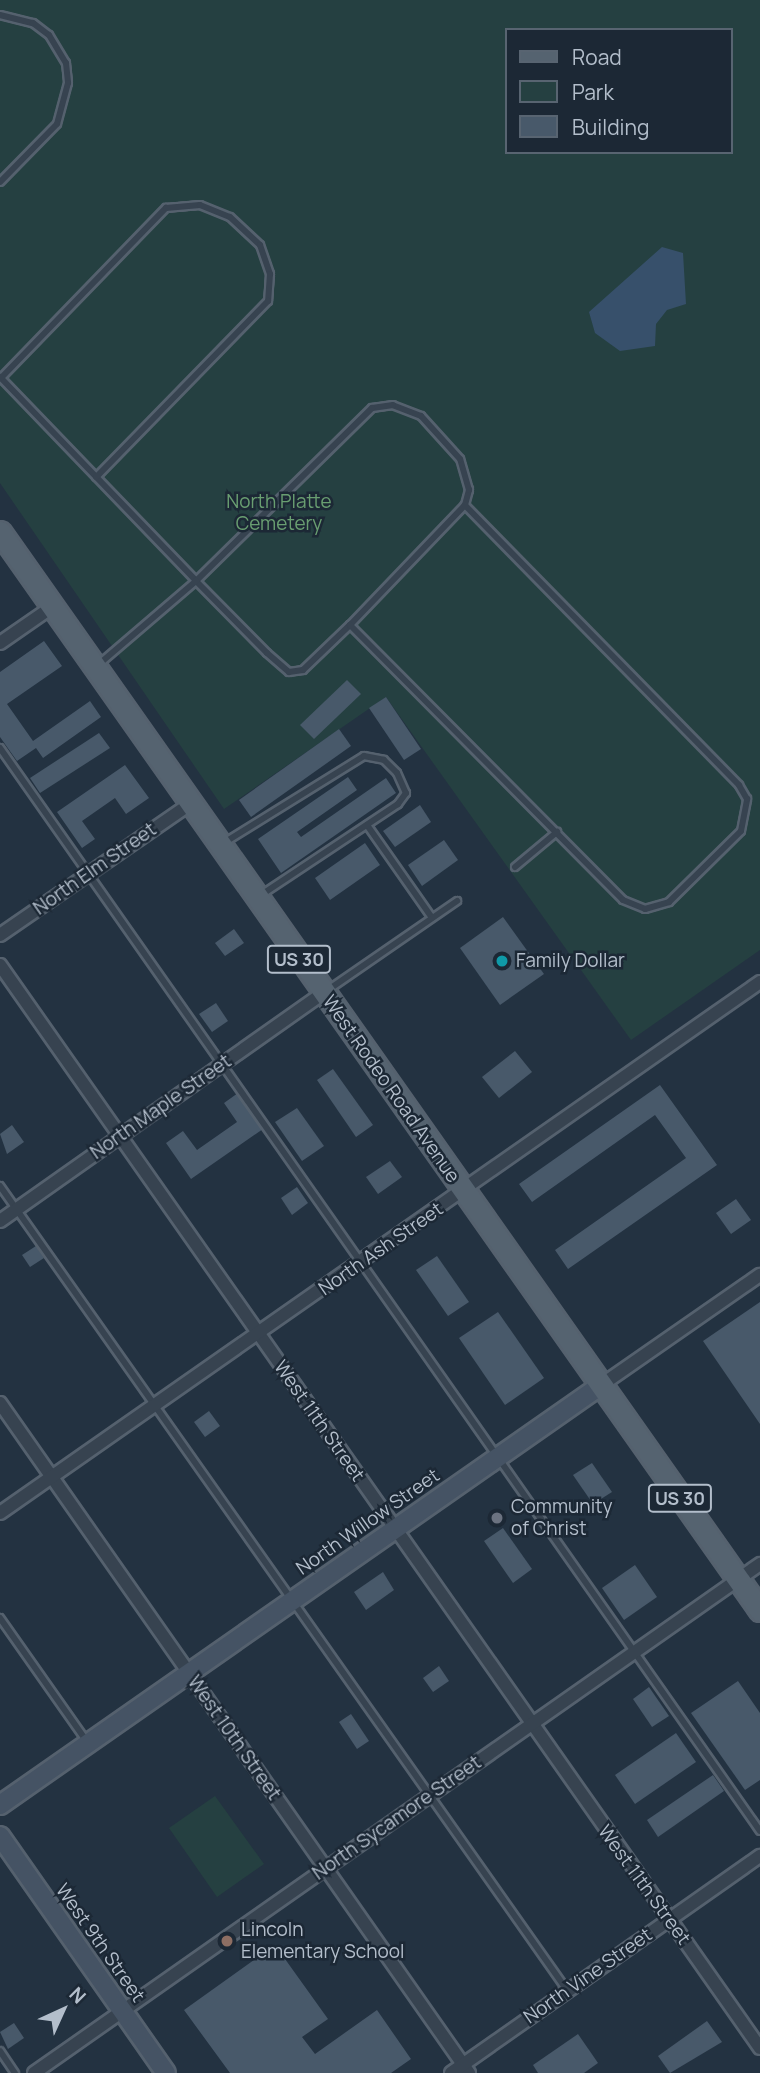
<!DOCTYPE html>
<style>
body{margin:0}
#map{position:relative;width:760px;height:2073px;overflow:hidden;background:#233241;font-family:Manrope,sans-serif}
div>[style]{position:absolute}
.green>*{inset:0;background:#254041}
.water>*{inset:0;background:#37506b}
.building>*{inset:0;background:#48596a}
.roads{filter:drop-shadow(2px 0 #55616e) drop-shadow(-2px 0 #55616e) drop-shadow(0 2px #55616e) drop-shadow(0 -2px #55616e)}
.lane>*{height:6px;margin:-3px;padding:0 3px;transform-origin:3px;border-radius:3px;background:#374350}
.street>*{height:12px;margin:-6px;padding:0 6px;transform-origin:6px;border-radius:6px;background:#374350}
.secondary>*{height:18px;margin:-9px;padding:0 9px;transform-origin:9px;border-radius:9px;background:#455364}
.primary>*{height:21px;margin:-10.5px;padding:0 10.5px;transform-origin:10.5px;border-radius:10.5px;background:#556370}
.dots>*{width:19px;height:19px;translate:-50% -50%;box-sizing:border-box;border:4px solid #1c2835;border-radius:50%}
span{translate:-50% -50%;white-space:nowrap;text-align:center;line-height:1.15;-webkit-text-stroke:5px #1c2835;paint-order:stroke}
.shield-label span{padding:2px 5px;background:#1c2835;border:2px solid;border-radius:5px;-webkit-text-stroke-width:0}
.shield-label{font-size:18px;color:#b3becb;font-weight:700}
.park-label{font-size:19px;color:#699e71}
.street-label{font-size:19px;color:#b3becb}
.poi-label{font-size:19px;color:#b3becb}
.left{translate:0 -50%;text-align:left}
.legend{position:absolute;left:505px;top:28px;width:228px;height:126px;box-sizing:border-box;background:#1c2835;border:2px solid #586471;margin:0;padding:9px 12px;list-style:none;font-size:21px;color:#b3becb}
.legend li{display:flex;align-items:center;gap:14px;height:35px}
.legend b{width:35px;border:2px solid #586471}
.north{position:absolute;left:28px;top:1975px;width:70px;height:70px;-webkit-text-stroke:5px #1c2835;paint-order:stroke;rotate:45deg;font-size:19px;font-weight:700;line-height:28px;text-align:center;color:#b3becb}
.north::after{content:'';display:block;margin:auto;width:24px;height:32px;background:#b3becb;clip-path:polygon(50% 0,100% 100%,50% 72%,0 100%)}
</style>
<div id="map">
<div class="green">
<div style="clip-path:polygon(evenodd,0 0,760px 0,760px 950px,631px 1040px,386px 697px,224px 809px,0 483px,0 0,506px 30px,730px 30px,730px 152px,506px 152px,506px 30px)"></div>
<div style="clip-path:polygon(215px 1796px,264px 1864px,217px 1897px,169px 1828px)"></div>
</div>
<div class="water">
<div style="clip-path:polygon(662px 247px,683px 253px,686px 304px,667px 310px,656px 324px,655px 346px,620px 351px,595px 333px,589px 312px)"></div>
</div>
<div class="building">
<div style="clip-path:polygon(44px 641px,62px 666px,7px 704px,33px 741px,90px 701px,101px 717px,43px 758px,36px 748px,17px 761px,0 737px,0 672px)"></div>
<div style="clip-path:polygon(347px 680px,361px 694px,314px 739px,300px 725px)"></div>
<div style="clip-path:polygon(386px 697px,421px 749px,404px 760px,369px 708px)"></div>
<div style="clip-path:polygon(339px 729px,351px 746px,251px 817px,239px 800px)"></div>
<div style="clip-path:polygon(99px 733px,110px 748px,40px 793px,30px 778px)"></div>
<div style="clip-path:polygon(125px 765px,149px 798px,126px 814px,115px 798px,82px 821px,95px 839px,82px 848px,57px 812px)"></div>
<div style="clip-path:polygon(348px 777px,357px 790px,297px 832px,301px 837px,386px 778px,396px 793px,281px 873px,258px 839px)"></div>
<div style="clip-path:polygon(420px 805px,431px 822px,395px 847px,383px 831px)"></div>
<div style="clip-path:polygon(444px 840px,458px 860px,422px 886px,408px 865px)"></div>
<div style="clip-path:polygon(365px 843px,380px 865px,330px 900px,315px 878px)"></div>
<div style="clip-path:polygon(503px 917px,544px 974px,500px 1005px,460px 948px)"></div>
<div style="clip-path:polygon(234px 929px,244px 943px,225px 956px,215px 943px)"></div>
<div style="clip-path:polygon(216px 1003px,228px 1021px,212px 1032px,199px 1014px)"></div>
<div style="clip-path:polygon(515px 1051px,532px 1072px,499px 1098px,482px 1077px)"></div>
<div style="clip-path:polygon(333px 1069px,373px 1125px,356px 1137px,317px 1080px)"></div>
<div style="clip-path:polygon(660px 1085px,717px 1165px,568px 1269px,555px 1250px,686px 1158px,655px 1115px,532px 1202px,519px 1184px)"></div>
<div style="clip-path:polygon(238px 1093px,263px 1129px,191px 1179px,166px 1143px,183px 1131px,197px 1150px,237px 1122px,224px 1103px)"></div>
<div style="clip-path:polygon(297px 1108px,324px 1146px,302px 1161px,275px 1122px)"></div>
<div style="clip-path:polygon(12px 1125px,24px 1142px,7px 1154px,0 1134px)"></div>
<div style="clip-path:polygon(390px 1161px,402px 1177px,378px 1194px,366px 1177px)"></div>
<div style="clip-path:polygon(297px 1187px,308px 1203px,292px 1215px,281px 1198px)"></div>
<div style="clip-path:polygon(736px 1199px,751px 1220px,731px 1234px,716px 1213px)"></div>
<div style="clip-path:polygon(36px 1246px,44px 1258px,30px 1267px,22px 1255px)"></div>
<div style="clip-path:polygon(437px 1256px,469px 1302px,448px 1316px,416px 1270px)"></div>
<div style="clip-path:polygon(760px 1302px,760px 1424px,703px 1341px)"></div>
<div style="clip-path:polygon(498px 1312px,544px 1378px,505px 1405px,459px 1338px)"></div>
<div style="clip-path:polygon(209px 1411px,220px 1426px,205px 1437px,194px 1422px)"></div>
<div style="clip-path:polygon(592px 1463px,612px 1492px,593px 1504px,573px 1475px)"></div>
<div style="clip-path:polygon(503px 1528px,532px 1569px,513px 1583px,484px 1541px)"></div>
<div style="clip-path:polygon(635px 1565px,657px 1597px,624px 1620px,602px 1588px)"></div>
<div style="clip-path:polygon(383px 1572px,394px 1590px,366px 1610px,354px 1592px)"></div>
<div style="clip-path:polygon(439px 1666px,449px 1681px,433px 1692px,423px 1678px)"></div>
<div style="clip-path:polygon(738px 1681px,760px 1713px,760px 1780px,745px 1790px,691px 1713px)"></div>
<div style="clip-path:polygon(649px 1687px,669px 1716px,652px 1727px,633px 1699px)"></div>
<div style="clip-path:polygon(351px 1714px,369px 1741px,357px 1749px,339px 1722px)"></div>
<div style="clip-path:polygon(676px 1733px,696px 1762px,635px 1804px,615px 1775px)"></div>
<div style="clip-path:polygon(713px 1775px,724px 1791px,658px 1837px,647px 1820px)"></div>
<div style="clip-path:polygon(275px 1945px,328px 2019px,302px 2037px,315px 2054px,377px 2010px,411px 2059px,391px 2073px,230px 2073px,184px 2010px)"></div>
<div style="clip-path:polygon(707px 2021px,722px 2042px,670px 2073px,658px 2056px)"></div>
<div style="clip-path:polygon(14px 2023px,24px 2038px,8px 2049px,0 2032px)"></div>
<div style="clip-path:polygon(578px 2034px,598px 2063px,584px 2073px,538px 2073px,533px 2065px)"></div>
</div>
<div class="roads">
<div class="lane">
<div style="left:0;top:15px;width:34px;rotate:14deg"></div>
<div style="left:33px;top:23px;width:20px;rotate:37deg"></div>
<div style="left:49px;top:35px;width:33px;rotate:59deg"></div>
<div style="left:66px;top:63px;width:20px;rotate:84deg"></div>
<div style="left:68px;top:83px;width:42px;rotate:105deg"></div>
<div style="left:57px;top:124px;width:81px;rotate:134.5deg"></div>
<div style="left:0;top:377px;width:283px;rotate:46.1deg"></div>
<div style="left:196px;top:581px;width:101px;rotate:45.4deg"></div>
<div style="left:267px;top:653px;width:29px;rotate:41deg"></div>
<div style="left:289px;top:672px;width:14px;rotate:-8deg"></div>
<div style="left:303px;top:670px;width:65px;rotate:-43.8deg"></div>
<div style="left:350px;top:625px;width:166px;rotate:-46.2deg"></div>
<div style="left:465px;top:505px;width:16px;rotate:-75deg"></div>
<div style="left:469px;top:490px;width:32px;rotate:-106deg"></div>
<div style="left:460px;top:459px;width:58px;rotate:-132.2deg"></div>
<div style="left:421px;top:416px;width:30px;rotate:-159deg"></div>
<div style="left:393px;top:405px;width:21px;rotate:172deg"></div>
<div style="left:372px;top:408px;width:247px;rotate:135.5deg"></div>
<div style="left:196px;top:581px;width:128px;rotate:139.4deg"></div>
<div style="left:1px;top:378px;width:237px;rotate:-45.9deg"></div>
<div style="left:166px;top:208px;width:34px;rotate:-5deg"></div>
<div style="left:200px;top:205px;width:32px;rotate:22deg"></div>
<div style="left:230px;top:217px;width:41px;rotate:43deg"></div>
<div style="left:260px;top:245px;width:31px;rotate:71deg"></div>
<div style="left:270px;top:274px;width:27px;rotate:94deg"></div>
<div style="left:268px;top:301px;width:246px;rotate:134.3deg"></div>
<div style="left:350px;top:625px;width:387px;rotate:45.2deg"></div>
<div style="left:623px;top:900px;width:24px;rotate:22deg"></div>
<div style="left:645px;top:909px;width:25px;rotate:-16deg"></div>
<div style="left:669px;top:902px;width:101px;rotate:-44.6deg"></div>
<div style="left:741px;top:831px;width:33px;rotate:-79deg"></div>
<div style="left:747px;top:799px;width:16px;rotate:-120deg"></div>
<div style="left:739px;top:785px;width:392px;rotate:-134.4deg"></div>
<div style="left:0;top:748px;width:1323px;rotate:54.94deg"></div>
<div style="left:367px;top:825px;width:113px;rotate:55deg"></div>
<div style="left:222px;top:844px;width:167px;rotate:-31.8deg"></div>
<div style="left:364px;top:756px;width:20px;rotate:11deg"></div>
<div style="left:384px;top:760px;width:18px;rotate:45deg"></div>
<div style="left:397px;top:773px;width:22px;rotate:66deg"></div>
<div style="left:406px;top:793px;width:14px;rotate:126deg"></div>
<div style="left:398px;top:804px;width:164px;rotate:146.4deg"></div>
<div style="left:515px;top:867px;width:55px;rotate:-39.8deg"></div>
<div style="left:328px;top:990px;width:157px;rotate:-34.6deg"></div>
<div style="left:0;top:1186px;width:984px;rotate:54.81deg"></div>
<div style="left:0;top:1618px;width:151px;rotate:54.9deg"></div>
<div style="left:0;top:2051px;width:27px;rotate:56deg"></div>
</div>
<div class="street">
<div style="left:0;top:643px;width:63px;rotate:-34.7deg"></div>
<div style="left:0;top:935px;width:231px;rotate:-34.6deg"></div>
<div style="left:0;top:965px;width:1323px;rotate:54.94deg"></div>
<div style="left:0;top:1221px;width:395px;rotate:-35.2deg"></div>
<div style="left:600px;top:1386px;width:195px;rotate:-34.8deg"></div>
<div style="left:0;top:1403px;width:818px;rotate:55.01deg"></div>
<div style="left:0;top:1513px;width:927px;rotate:-34.94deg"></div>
<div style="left:34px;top:2073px;width:887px;rotate:-35.03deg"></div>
<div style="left:451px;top:2073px;width:378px;rotate:-35.1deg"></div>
</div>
<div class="secondary">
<div style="left:0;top:1805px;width:732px;rotate:-34.93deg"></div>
<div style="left:0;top:1836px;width:289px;rotate:55deg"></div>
</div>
<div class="primary">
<div style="left:0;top:532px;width:1319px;rotate:54.82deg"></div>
</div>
</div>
<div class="dots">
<div style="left:502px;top:961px;background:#0f9aa8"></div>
<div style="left:497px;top:1518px;background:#6b7280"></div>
<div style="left:227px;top:1941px;background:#8d6e63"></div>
</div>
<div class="shield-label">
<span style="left:299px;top:959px">US 30</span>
<span style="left:680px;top:1498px">US 30</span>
</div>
<div class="park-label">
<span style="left:279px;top:513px">North Platte<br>Cemetery</span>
</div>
<div class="street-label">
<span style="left:95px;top:869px;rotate:-35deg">North Elm Street</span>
<span style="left:391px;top:1089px;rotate:55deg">West Rodeo Road Avenue</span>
<span style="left:161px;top:1107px;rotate:-35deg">North Maple Street</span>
<span style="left:381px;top:1249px;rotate:-35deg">North Ash Street</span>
<span style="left:319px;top:1421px;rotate:55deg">West 11th Street</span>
<span style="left:368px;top:1522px;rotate:-35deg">North Willow Street</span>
<span style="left:234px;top:1738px;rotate:55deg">West 10th Street</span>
<span style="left:397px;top:1818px;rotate:-35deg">North Sycamore Street</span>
<span style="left:644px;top:1885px;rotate:54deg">West 11th Street</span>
<span style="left:100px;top:1943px;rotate:55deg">West 9th Street</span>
<span style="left:588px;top:1976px;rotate:-35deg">North Vine Street</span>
</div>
<div class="poi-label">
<span class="left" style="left:516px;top:961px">Family Dollar</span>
<span class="left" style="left:511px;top:1518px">Community<br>of Christ</span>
<span class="left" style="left:241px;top:1941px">Lincoln<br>Elementary School</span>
</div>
<ul class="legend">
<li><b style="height:9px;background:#556370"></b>Road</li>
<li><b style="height:19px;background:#254041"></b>Park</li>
<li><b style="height:19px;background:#48596a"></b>Building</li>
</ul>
<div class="north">N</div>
</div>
